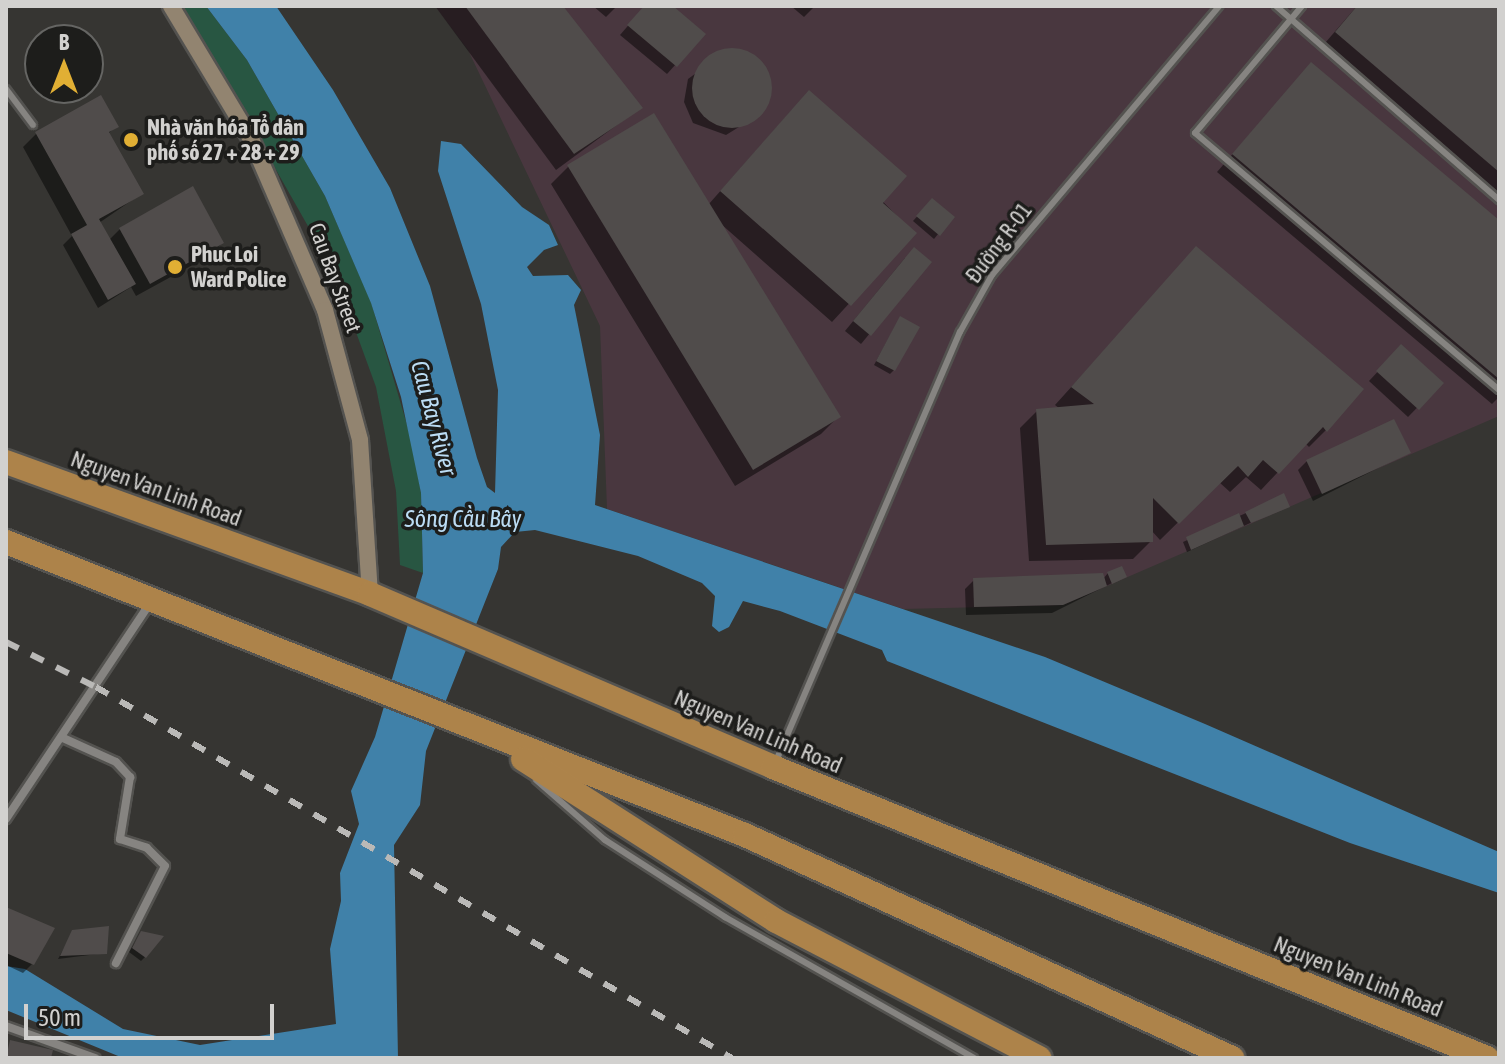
<!DOCTYPE html>
<meta charset="utf-8">
<style>
body{margin:0}
#map{position:relative;width:1505px;height:1064px;overflow:hidden;background:#363532;font-family:"Asap Condensed",sans-serif}
div>[style]{position:absolute}
.industrial>*{inset:0;background:#49373f}
.green>*{inset:0;background:#285642}
.water>*{inset:0;background:#4081a9}
.shadow>*{inset:0;background:#0007}
.building>*{inset:0;background:#504c4b}
.round{border-radius:50%}
.roads{filter:drop-shadow(2px 0 #545350) drop-shadow(-2px 0 #545350) drop-shadow(0 2px #545350) drop-shadow(0 -2px #545350)}
.lane>*{height:6px;margin:-3px;padding:0 3px;transform-origin:3px;border-radius:3px;background:#868481}
.street>*{height:8px;margin:-4px;padding:0 4px;transform-origin:4px;border-radius:4px;background:#868481}
.secondary>*{height:16px;margin:-8px;padding:0 8px;transform-origin:8px;border-radius:8px;background:#928470}
.highway>*{height:24px;margin:-12px;padding:0 12px;transform-origin:12px;border-radius:12px;background:#ad834a}
.rail>*{height:6px;margin-top:-3px;transform-origin:0;background:repeating-linear-gradient(90deg,#bab9b7 0 14px,transparent 0 28px)}
.dots>*{width:22px;height:22px;translate:-50% -50%;box-sizing:border-box;border:4px solid #1d1d1b;border-radius:50%}
span{translate:-50% -50%;white-space:nowrap;text-align:center;line-height:1.15;-webkit-text-stroke:7px #1d1d1b;paint-order:stroke}
.poi-label{font-size:22px;color:#d2d1cf;font-weight:700}
.left{translate:0 -50%;text-align:left}
.street-label{font-size:22px;color:#d2d1cf}
.water-label{font-size:24px;color:#bbdcf4;font-style:italic}
.frame{position:absolute;inset:0;border:8px solid #d2d1cf;pointer-events:none}
.north{position:absolute;left:24px;top:24px;width:80px;height:80px;box-sizing:border-box;background:#1d1d1b;border:2px solid #656563;border-radius:50%;rotate:0deg;font-size:22px;font-weight:700;line-height:32px;text-align:center;color:#d2d1cf}
.north::after{content:'';display:block;margin:auto;width:28px;height:36px;background:#e1af34;clip-path:polygon(50% 0,100% 100%,50% 72%,0 100%)}
.scale{position:absolute;left:24px;top:1004px;width:250px;height:36px;box-sizing:border-box;border:4px solid #d2d1cf;border-top:0;padding-left:10px;font-size:24px;line-height:28px;white-space:nowrap;color:#d2d1cf;-webkit-text-stroke:6px #1d1d1b;paint-order:stroke}
</style>
<div id="map">
<div class="industrial">
<div style="clip-path:polygon(435px 6px,1499px 6px,1499px 416px,1063px 605px,903px 609px,607px 509px,600px 326px,468px 50px)"></div>
</div>
<div class="green">
<div style="clip-path:polygon(183px 6px,206px 6px,247px 60px,325px 196px,371px 302px,412px 442px,421px 493px,423px 573px,400px 565px,396px 491px,376px 387px,334px 272px)"></div>
</div>
<div class="water">
<div style="clip-path:polygon(206px 6px,276px 6px,333px 90px,390px 188px,430px 286px,477px 458px,487px 487px,495px 493px,498px 390px,481px 304px,438px 171px,441px 141px,461px 144px,522px 207px,549px 225px,558px 245px,544px 250px,527px 267px,533px 276px,568px 275px,581px 290px,574px 305px,600px 435px,595px 505px,1045px 657px,1205px 724px,1499px 852px,1499px 893px,1350px 843px,887px 661px,882px 650px,780px 611px,743px 601px,729px 627px,719px 632px,712px 626px,715px 596px,702px 583px,638px 556px,535px 530px,515px 532px,501px 547px,498px 569px,426px 751px,420px 805px,394px 845px,398px 1058px,123px 1058px,6px 1010px,6px 966px,25px 969px,123px 1029px,200px 1045px,336px 1024px,330px 949px,341px 901px,340px 873px,359px 824px,351px 791px,375px 737px,423px 573px,421px 493px,401px 397px,371px 303px,325px 196px,247px 60px)"></div>
</div>
<div class="shadow">
<div style="clip-path:polygon(435px 6px,561px 6px,640px 108px,556px 170px)"></div>
<div style="clip-path:polygon(593px 6px,617px 6px,606px 17px)"></div>
<div style="clip-path:polygon(645px 6px,670px 6px,703px 34px,667px 74px,620px 35px)"></div>
<div style="clip-path:polygon(791px 6px,815px 6px,804px 17px)"></div>
<div style="clip-path:polygon(1357px 6px,1499px 6px,1499px 203px,1319px 50px)"></div>
<div style="clip-path:polygon(728px 50px,754px 56px,763px 65px,770px 90px,760px 114px,726px 135px,693px 123px,684px 102px,688px 79px)"></div>
<div style="clip-path:polygon(1311px 64px,1499px 223px,1499px 397px,1492px 404px,1217px 172px)"></div>
<div style="clip-path:polygon(792px 110px,914px 233px,832px 322px,721px 224px,838px 417px,821px 434px,735px 486px,551px 184px,568px 167px,653px 115px,708px 205px)"></div>
<div style="clip-path:polygon(116px 126px,108px 134px,141px 194px,99px 223px,109px 240px,120px 229px,222px 243px,209px 256px,136px 296px,131px 287px,98px 308px,63px 245px,72px 236px,23px 147px,36px 134px)"></div>
<div style="clip-path:polygon(932px 200px,952px 217px,934px 239px,913px 221px)"></div>
<div style="clip-path:polygon(1196px 249px,1326px 430px,1309px 447px,1305px 443px,1261px 490px,1246px 477px,1230px 492px,1219px 482px,1160px 540px,1151px 530px,1151px 541px,1133px 559px,1029px 561px,1020px 428px,1037px 411px,1060px 409px,1055px 405px)"></div>
<div style="clip-path:polygon(905px 258px,929px 262px,861px 344px,845px 331px)"></div>
<div style="clip-path:polygon(897px 323px,894px 370px,890px 374px,874px 365px)"></div>
<div style="clip-path:polygon(1401px 347px,1441px 383px,1408px 417px,1369px 381px)"></div>
<div style="clip-path:polygon(1408px 453px,1313px 501px,1298px 470px,1307px 461px)"></div>
<div style="clip-path:polygon(1287px 506px,1187px 552px,1183px 542px,1246px 513px)"></div>
<div style="clip-path:polygon(1108px 573px,1124px 577px,1052px 613px,966px 615px,965px 589px,974px 580px,1103px 579px)"></div>
<div style="clip-path:polygon(6px 909px,32px 964px,23px 973px,6px 965px)"></div>
<div style="clip-path:polygon(73px 932px,105px 953px,58px 959px)"></div>
<div style="clip-path:polygon(138px 938px,145px 957px,141px 961px,129px 952px)"></div>
</div>
<div class="building">
<div style="clip-path:polygon(465px 6px,563px 6px,643px 108px,574px 154px)"></div>
<div style="clip-path:polygon(644px 6px,673px 6px,706px 34px,677px 67px,627px 25px)"></div>
<div style="clip-path:polygon(1357px 6px,1499px 6px,1499px 172px,1335px 32px)"></div>
<div class="round" style="left:692px;top:48px;width:80px;height:80px"></div>
<div style="clip-path:polygon(1311px 62px,1499px 220px,1499px 379px,1232px 154px)"></div>
<div style="clip-path:polygon(809px 90px,907px 176px,883px 203px,917px 233px,851px 306px,720px 191px)"></div>
<div style="clip-path:polygon(101px 95px,119px 127px,109px 132px,144px 194px,99px 219px,136px 284px,108px 300px,71px 234px,87px 225px,35px 132px)"></div>
<div style="clip-path:polygon(654px 113px,841px 417px,753px 470px,567px 165px)"></div>
<div style="clip-path:polygon(193px 186px,224px 243px,150px 284px,119px 228px)"></div>
<div style="clip-path:polygon(932px 198px,955px 217px,940px 236px,916px 216px)"></div>
<div style="clip-path:polygon(1196px 246px,1364px 389px,1327px 432px,1323px 427px,1279px 474px,1263px 460px,1248px 477px,1238px 466px,1179px 524px,1153px 498px,1153px 542px,1046px 545px,1036px 409px,1094px 404px,1071px 387px)"></div>
<div style="clip-path:polygon(914px 247px,932px 262px,871px 336px,853px 321px)"></div>
<div style="clip-path:polygon(900px 316px,920px 327px,895px 371px,876px 361px)"></div>
<div style="clip-path:polygon(1401px 344px,1444px 383px,1419px 410px,1376px 371px)"></div>
<div style="clip-path:polygon(1394px 419px,1411px 453px,1322px 494px,1306px 460px)"></div>
<div style="clip-path:polygon(1284px 493px,1290px 507px,1251px 523px,1245px 512px)"></div>
<div style="clip-path:polygon(1239px 513px,1244px 526px,1191px 550px,1186px 537px)"></div>
<div style="clip-path:polygon(1122px 566px,1127px 577px,1112px 584px,1107px 572px)"></div>
<div style="clip-path:polygon(1103px 573px,1107px 586px,1063px 605px,974px 607px,973px 578px)"></div>
<div style="clip-path:polygon(6px 907px,55px 928px,34px 965px,6px 953px)"></div>
<div style="clip-path:polygon(109px 926px,107px 954px,60px 956px,72px 930px)"></div>
<div style="clip-path:polygon(141px 931px,164px 936px,146px 958px,132px 948px)"></div>
<div style="clip-path:polygon(10px 1040px,53px 1050px,51px 1058px,6px 1058px)"></div>
</div>
<div class="roads">
<div class="lane">
<div style="left:1276px;top:6px;width:296px;rotate:41deg"></div>
<div style="left:1302px;top:6px;width:166px;rotate:130.1deg"></div>
<div style="left:1195px;top:133px;width:398px;rotate:40.2deg"></div>
<div style="left:6px;top:89px;width:45px;rotate:53.1deg"></div>
<div style="left:776px;top:761px;width:467px;rotate:-66.8deg"></div>
<div style="left:960px;top:332px;width:65px;rotate:-60.7deg"></div>
<div style="left:992px;top:275px;width:352px;rotate:-49.8deg"></div>
<div style="left:536px;top:780px;width:91px;rotate:41deg"></div>
<div style="left:605px;top:840px;width:143px;rotate:32.7deg"></div>
<div style="left:725px;top:917px;width:286px;rotate:29.5deg"></div>
</div>
<div class="street">
<div style="left:63px;top:738px;width:58px;rotate:24.4deg"></div>
<div style="left:116px;top:762px;width:21px;rotate:47deg"></div>
<div style="left:130px;top:777px;width:63px;rotate:99.2deg"></div>
<div style="left:120px;top:839px;width:28px;rotate:18deg"></div>
<div style="left:147px;top:848px;width:25px;rotate:45deg"></div>
<div style="left:165px;top:866px;width:109px;rotate:116.8deg"></div>
<div style="left:6px;top:819px;width:260px;rotate:-56.3deg"></div>
<div style="left:6px;top:1026px;width:95px;rotate:19.8deg"></div>
</div>
<div class="secondary">
<div style="left:171px;top:6px;width:155px;rotate:59deg"></div>
<div style="left:251px;top:139px;width:186px;rotate:66.6deg"></div>
<div style="left:325px;top:310px;width:135px;rotate:74.9deg"></div>
<div style="left:360px;top:440px;width:154px;rotate:86.3deg"></div>
</div>
<div class="highway">
<div style="left:6px;top:462px;width:387px;rotate:19.9deg"></div>
<div style="left:370px;top:594px;width:439px;rotate:23.2deg"></div>
<div style="left:773px;top:767px;width:771px;rotate:22.17deg"></div>
<div style="left:6px;top:542px;width:795px;rotate:21.63deg"></div>
<div style="left:745px;top:835px;width:536px;rotate:24.6deg"></div>
<div style="left:523px;top:759px;width:300px;rotate:32.6deg"></div>
<div style="left:776px;top:921px;width:297px;rotate:27.5deg"></div>
</div>
</div>
<div class="rail">
<div style="left:6px;top:642px;width:101px;rotate:26.6deg"></div>
<div style="left:96px;top:687px;width:736px;rotate:30.26deg"></div>
</div>
<div class="dots">
<div style="left:131px;top:140px;background:#e1af34"></div>
<div style="left:175px;top:267px;background:#e1af34"></div>
</div>
<div class="poi-label">
<span class="left" style="left:147px;top:140px">Nhà văn hóa Tổ dân<br>phố số 27 + 28 + 29</span>
<span class="left" style="left:191px;top:267px">Phuc Loi<br>Ward Police</span>
</div>
<div class="street-label">
<span style="left:999px;top:243px;rotate:-53deg">Đường R-01</span>
<span style="left:335px;top:278px;rotate:70deg">Cau Bay Street</span>
<span style="left:156px;top:489px;rotate:20deg">Nguyen Van Linh Road</span>
<span style="left:758px;top:732px;rotate:23deg">Nguyen Van Linh Road</span>
<span style="left:1358px;top:977px;rotate:22deg">Nguyen Van Linh Road</span>
</div>
<div class="water-label">
<span style="left:434px;top:418px;rotate:75deg">Cau Bay River</span>
<span style="left:463px;top:519px">Sông Cầu Bây</span>
</div>
<div class="frame"></div>
<div class="north">B</div>
<div class="scale">50 m</div>
</div>
